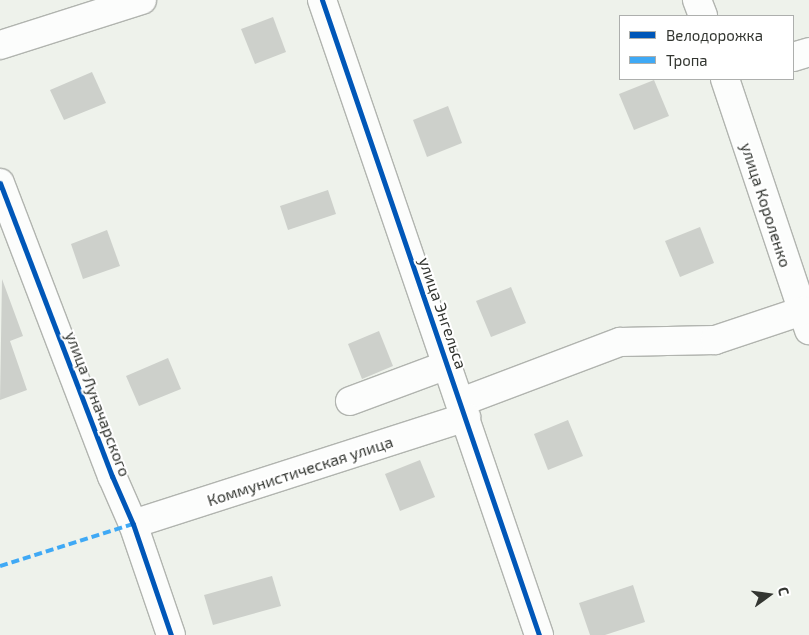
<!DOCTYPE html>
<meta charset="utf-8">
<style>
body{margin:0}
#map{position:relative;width:809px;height:635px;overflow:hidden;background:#eef2eb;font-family:"Exo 2",sans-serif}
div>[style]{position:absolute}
.building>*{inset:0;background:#cdd0cb}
.roads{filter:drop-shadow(1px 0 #b1b4af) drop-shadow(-1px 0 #b1b4af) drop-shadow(0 1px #b1b4af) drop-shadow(0 -1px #b1b4af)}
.minor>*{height:28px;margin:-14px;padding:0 14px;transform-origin:14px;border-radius:14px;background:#fcfdfc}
.quiet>*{height:4px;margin-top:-2px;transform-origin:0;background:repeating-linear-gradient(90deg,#3fa9f5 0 8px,transparent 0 12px)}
.cycleway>*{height:5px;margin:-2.5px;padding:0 2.5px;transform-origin:2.5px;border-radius:2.5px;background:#0057b8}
span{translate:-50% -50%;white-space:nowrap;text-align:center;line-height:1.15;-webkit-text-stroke:4px #fff;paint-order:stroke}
.street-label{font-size:16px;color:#333631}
.legend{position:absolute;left:619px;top:15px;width:175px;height:65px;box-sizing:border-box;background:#fff;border:1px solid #adafad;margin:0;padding:6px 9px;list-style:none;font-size:15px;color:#333631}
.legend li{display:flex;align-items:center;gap:10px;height:25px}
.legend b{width:25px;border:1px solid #adafad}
.north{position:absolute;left:744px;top:570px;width:50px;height:50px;-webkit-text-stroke:4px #fff;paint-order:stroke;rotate:76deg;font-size:14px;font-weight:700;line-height:20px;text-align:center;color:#333631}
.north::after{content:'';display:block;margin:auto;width:18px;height:22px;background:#333631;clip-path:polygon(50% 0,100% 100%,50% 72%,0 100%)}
</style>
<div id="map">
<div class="building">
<div style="clip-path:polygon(273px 17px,286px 52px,255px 64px,241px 29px)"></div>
<div style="clip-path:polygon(92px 72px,106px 103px,64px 120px,50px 90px)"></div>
<div style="clip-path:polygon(654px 80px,669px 116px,634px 130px,619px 94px)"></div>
<div style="clip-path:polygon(448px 106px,462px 143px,427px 157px,413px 120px)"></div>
<div style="clip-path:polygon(328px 190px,336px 214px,288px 230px,280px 206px)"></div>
<div style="clip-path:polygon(700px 227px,714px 263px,680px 277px,665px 241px)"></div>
<div style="clip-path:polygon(107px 230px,120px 266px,83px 279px,71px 244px)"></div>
<div style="clip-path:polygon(2px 279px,23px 336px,10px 341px,27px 390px,0 400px)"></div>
<div style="clip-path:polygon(511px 287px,526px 323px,491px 337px,476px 301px)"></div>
<div style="clip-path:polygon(379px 331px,393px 366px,362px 379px,348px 344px)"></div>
<div style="clip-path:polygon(168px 358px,181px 389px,139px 406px,126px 376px)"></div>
<div style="clip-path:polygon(568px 420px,583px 456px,548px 470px,534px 434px)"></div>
<div style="clip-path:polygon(420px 460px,435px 497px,400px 511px,385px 474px)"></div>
<div style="clip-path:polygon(272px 576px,281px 606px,213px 625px,204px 595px)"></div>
<div style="clip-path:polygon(633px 585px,645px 622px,605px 635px,590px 635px,579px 603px)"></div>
</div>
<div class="roads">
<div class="minor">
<div style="left:322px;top:0;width:671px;rotate:71.13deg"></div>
<div style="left:697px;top:0;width:17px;rotate:69deg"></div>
<div style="left:0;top:45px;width:149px;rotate:-17.6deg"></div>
<div style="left:793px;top:57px;width:17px;rotate:-17deg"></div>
<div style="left:725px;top:79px;width:265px;rotate:71.5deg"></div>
<div style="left:0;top:183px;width:314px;rotate:69.1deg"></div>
<div style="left:112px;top:476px;width:52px;rotate:66.4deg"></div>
<div style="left:133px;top:524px;width:117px;rotate:71.1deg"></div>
<div style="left:350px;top:401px;width:103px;rotate:-20.4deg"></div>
<div style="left:461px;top:402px;width:170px;rotate:-20.7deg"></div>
<div style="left:620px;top:342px;width:95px;rotate:-1.2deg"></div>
<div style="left:715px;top:340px;width:92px;rotate:-18.4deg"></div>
<div style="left:133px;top:524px;width:350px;rotate:-17.8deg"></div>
</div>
</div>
<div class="quiet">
<div style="left:0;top:566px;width:139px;rotate:-17.5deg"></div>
</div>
<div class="cycleway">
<div style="left:322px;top:0;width:671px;rotate:71.13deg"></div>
<div style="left:0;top:183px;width:314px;rotate:69.1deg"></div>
<div style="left:112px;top:476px;width:52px;rotate:66.4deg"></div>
<div style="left:133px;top:524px;width:117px;rotate:71.1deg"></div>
</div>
<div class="street-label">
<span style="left:766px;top:205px;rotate:72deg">улица Короленко</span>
<span style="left:443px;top:313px;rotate:71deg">улица Энгельса</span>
<span style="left:98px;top:404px;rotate:69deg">улица Луначарского</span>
<span style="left:300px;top:471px;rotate:-18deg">Коммунистическая улица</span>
</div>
<ul class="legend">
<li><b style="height:6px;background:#0057b8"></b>Велодорожка</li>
<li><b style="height:6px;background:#3fa9f5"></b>Тропа</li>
</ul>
<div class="north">С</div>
</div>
